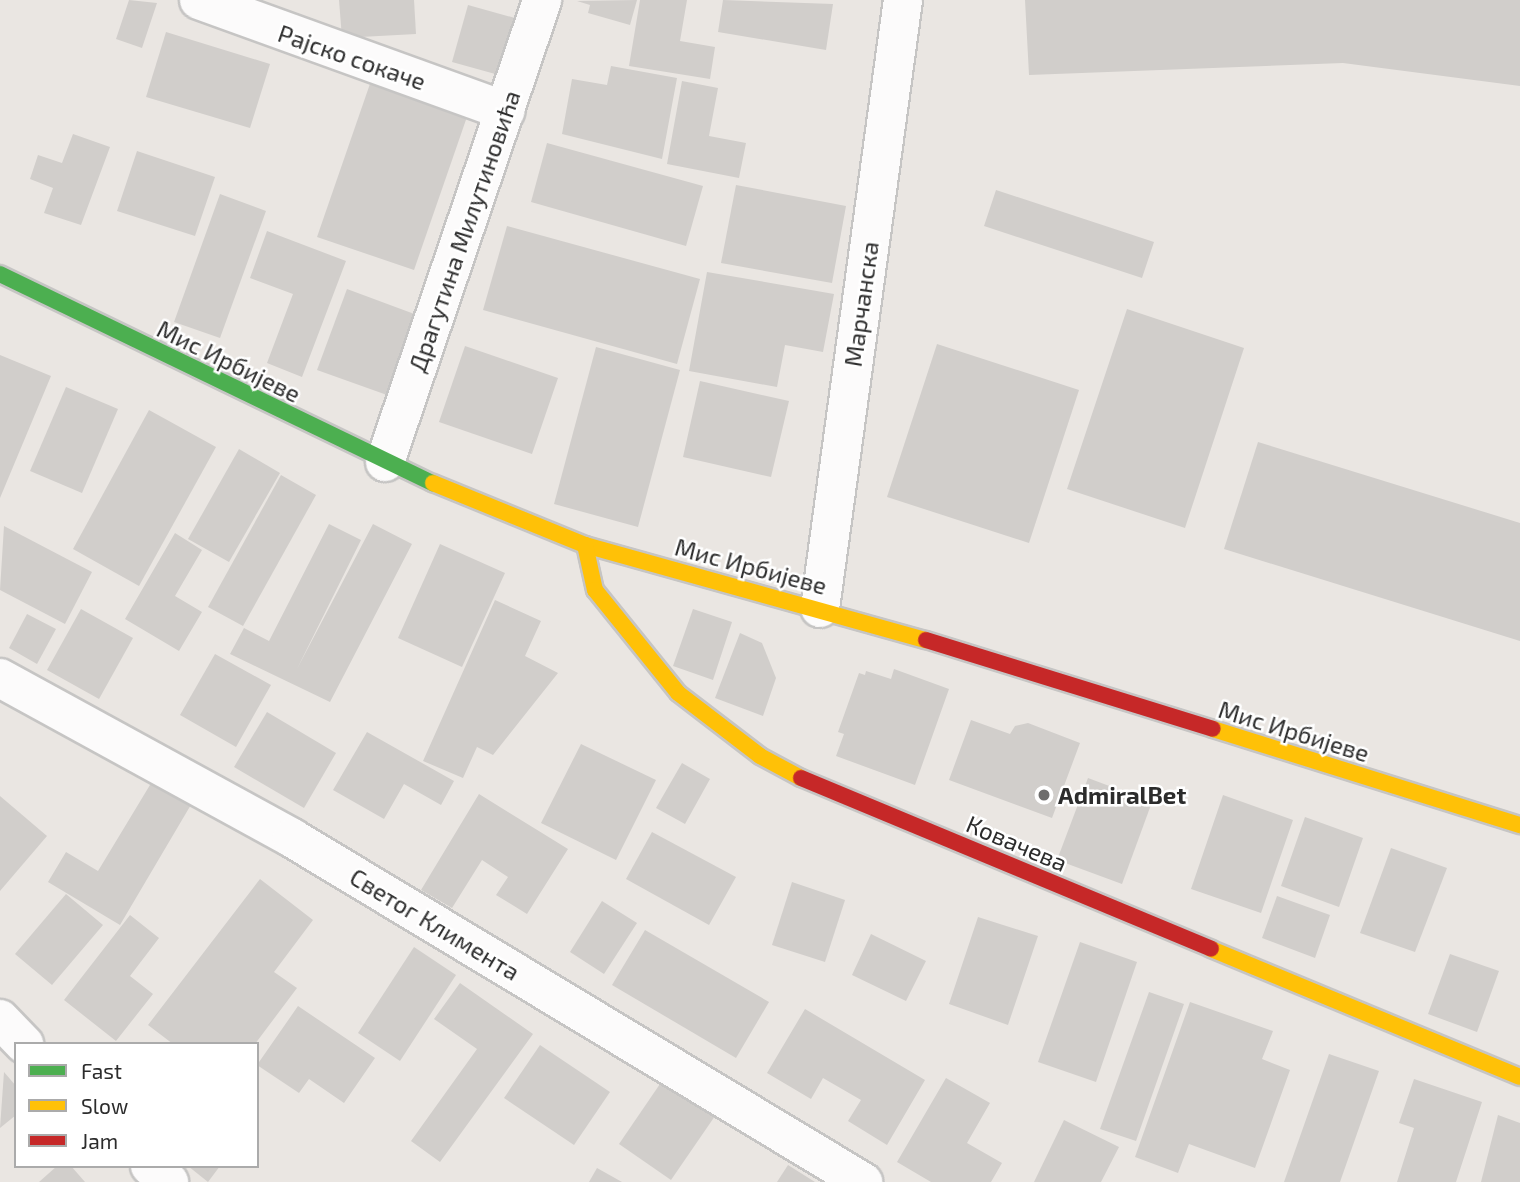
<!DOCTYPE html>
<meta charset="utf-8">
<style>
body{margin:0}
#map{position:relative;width:1520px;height:1182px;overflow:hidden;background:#eae6e2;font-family:"Exo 2",sans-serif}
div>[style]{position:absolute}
.building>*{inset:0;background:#d1cecb}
.roads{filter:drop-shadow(2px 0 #c6c5c4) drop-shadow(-2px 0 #c6c5c4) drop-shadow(0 2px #c6c5c4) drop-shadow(0 -2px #c6c5c4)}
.street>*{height:38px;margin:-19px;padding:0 19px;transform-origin:19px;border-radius:19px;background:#fcfbfb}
.fast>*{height:16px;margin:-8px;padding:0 8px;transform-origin:8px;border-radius:8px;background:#4caf50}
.slow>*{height:16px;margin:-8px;padding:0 8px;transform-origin:8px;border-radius:8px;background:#ffc107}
.jam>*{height:16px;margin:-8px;padding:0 8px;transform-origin:8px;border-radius:8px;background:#c62828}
.dots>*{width:19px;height:19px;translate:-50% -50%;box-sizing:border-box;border:4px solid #fff;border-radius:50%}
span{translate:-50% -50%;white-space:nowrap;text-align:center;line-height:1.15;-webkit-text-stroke:5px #fff;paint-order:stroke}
.street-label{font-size:24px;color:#2c2c2c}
.poi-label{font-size:24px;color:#2c2c2c;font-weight:700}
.left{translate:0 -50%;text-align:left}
.legend{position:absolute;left:14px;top:1042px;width:245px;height:126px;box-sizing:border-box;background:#fff;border:2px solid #ababab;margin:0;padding:9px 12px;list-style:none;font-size:21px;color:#2c2c2c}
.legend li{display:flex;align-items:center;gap:14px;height:35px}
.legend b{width:35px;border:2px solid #ababab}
</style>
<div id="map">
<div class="building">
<div style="clip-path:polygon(129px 0,157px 3px,142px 48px,116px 39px)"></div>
<div style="clip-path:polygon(339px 0,414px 0,416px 34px,342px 38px)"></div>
<div style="clip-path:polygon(637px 0,630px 25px,588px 13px,590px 5px,577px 1px)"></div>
<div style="clip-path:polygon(640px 0,687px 0,680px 41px,715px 47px,710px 79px,629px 66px)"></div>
<div style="clip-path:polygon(723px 0,833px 4px,826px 50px,718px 32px)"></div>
<div style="clip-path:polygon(1025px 0,1520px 0,1520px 86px,1343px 63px,1029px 75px)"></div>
<div style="clip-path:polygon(468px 5px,522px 20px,506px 77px,452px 62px)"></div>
<div style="clip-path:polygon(166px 32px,270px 64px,250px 128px,146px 97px)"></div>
<div style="clip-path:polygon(611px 66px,677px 78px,662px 159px,562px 134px,572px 79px,607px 85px)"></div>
<div style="clip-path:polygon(372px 78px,469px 111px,414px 270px,317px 237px)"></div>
<div style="clip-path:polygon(682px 81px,718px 88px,709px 136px,746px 143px,739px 178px,667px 164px)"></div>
<div style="clip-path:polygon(73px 134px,110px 147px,81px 225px,44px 213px,53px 188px,30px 179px,38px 155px,62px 163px)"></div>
<div style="clip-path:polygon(547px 143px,703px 186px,686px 246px,531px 202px)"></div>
<div style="clip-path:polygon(137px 151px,215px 177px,195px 236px,117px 211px)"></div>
<div style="clip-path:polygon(736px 185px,846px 206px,832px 283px,721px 263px)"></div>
<div style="clip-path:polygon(996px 190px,1154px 242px,1142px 278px,984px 226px)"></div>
<div style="clip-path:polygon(220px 194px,266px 211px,220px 338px,174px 322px)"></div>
<div style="clip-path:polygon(507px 226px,700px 279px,677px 364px,483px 310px)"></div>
<div style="clip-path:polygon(267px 231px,346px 261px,302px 377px,267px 363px,293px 294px,250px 278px)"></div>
<div style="clip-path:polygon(707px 272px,834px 294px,823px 352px,785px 345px,777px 387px,689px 371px)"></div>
<div style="clip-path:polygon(347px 289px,417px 315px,387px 395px,317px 370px)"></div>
<div style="clip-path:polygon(1127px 309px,1244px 348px,1185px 528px,1067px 489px)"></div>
<div style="clip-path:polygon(937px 344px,1079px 390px,1029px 543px,887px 497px)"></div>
<div style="clip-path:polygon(465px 346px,558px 378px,532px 454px,439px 422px)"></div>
<div style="clip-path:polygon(596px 347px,680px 370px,638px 527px,554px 504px)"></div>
<div style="clip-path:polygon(0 355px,51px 376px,0 498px)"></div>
<div style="clip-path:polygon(700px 381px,789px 401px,771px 477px,683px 457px)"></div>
<div style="clip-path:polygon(66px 387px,118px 409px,82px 493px,30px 471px)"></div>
<div style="clip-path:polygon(149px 410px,216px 447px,139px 586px,73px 549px)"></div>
<div style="clip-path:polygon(1258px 442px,1520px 523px,1520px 641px,1224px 549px)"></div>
<div style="clip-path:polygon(239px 449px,280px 473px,229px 562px,188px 539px)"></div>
<div style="clip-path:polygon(281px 475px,316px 495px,243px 626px,208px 607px)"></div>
<div style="clip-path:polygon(329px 524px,361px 540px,297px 669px,373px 524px,412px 544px,330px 702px,230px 654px,244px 628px,269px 641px)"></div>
<div style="clip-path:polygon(4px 526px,92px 572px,65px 624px,0 590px)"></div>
<div style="clip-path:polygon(175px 533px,202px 550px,175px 596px,202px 612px,179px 651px,125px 619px)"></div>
<div style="clip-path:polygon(440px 544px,505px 573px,462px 667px,398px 638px)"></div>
<div style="clip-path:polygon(495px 600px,541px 621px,525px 656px,558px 673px,493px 755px,477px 747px,463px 778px,423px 761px)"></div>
<div style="clip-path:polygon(81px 609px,133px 638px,99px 699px,47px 670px)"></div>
<div style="clip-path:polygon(693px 609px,732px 622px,713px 680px,673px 666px)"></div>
<div style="clip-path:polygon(27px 614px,56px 629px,37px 664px,9px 648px)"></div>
<div style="clip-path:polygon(740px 633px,762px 643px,776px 678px,763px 716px,715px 698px)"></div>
<div style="clip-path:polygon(215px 654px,271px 685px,236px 747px,180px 715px)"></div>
<div style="clip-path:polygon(894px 669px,949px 689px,915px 785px,836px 756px,844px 734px,838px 732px,859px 673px,865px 675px,866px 671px,891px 679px)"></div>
<div style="clip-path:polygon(267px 712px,336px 753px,304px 808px,234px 767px)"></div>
<div style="clip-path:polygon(971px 720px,1010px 734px,1015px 726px,1028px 723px,1080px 743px,1052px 818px,949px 780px)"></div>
<div style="clip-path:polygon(367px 732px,454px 781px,441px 805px,404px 784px,384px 819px,333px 790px)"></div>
<div style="clip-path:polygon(581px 744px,656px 780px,616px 860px,541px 823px)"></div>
<div style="clip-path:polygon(682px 763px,710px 779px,685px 824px,656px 808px)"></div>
<div style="clip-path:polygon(1088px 778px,1152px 802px,1122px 884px,1057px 860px)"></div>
<div style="clip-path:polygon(153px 780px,192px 803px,120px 925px,48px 882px,66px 852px,98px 871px)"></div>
<div style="clip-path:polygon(479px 794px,568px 849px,527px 914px,496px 895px,508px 877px,482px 860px,452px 908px,421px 890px)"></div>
<div style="clip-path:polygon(1223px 795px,1293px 820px,1261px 913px,1191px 889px)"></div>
<div style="clip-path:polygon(0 796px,47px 836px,0 891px)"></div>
<div style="clip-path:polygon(1305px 817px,1363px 838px,1339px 907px,1281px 886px)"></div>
<div style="clip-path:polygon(652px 832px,736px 877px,709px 925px,626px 879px)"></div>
<div style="clip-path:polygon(1391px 848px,1447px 868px,1415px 952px,1360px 933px)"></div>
<div style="clip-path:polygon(260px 879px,313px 920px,274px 972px,297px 988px,255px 1044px,173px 1044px,148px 1025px)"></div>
<div style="clip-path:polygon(792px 882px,845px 900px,825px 962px,772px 945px)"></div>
<div style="clip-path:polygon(66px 894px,103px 925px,52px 985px,15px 954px)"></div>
<div style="clip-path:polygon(1277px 896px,1330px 915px,1315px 958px,1262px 938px)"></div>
<div style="clip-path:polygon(602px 901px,637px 923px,604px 974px,570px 952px)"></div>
<div style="clip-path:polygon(130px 915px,159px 938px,130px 976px,153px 994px,116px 1041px,64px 1000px)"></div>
<div style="clip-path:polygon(978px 917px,1038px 936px,1008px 1025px,949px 1004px)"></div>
<div style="clip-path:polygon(645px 930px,769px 1002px,736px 1058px,612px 985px)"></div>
<div style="clip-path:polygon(871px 934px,926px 961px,906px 1001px,852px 975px)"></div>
<div style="clip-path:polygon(1080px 942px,1137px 962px,1096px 1082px,1038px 1062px)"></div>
<div style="clip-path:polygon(414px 947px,456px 975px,400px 1061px,358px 1033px)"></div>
<div style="clip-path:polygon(1450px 954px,1499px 971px,1477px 1032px,1428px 1014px)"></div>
<div style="clip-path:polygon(460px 983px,533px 1034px,440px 1162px,411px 1141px,477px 1049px,434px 1019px)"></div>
<div style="clip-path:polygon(1149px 992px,1184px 1004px,1136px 1141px,1100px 1129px)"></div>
<div style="clip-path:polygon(1190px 1002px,1273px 1031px,1262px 1059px,1290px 1070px,1255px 1168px,1189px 1144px,1178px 1173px,1135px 1157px)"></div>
<div style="clip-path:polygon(298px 1006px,375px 1058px,344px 1103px,309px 1079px,299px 1093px,257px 1065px)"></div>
<div style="clip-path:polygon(805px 1009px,925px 1080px,887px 1145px,848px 1121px,861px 1100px,823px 1078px,811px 1099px,767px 1073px)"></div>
<div style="clip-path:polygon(540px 1045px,610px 1092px,574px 1145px,504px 1098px)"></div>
<div style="clip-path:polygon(1329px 1054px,1379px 1071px,1340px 1182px,1284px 1182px)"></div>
<div style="clip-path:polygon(4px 1072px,16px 1086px,16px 1115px,0 1128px)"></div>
<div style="clip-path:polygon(946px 1078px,990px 1103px,967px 1143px,1002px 1163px,991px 1182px,931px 1182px,897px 1162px)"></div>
<div style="clip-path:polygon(1414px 1079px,1482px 1102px,1456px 1182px,1397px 1182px,1414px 1128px,1399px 1123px)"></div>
<div style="clip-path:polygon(662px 1081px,715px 1116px,671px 1180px,619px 1144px)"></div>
<div style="clip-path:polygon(1498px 1115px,1520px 1123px,1520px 1182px,1481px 1182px)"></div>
<div style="clip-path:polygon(1064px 1120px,1119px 1147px,1101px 1182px,1034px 1182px)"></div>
<div style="clip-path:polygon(788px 1165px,815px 1182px,777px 1182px)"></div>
<div style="clip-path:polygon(57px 1166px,71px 1166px,85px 1182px,39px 1182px)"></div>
<div style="clip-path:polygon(188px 1166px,220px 1166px,208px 1182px)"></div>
<div style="clip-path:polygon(597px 1168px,622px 1182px,589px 1182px)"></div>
</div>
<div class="roads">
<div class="street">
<div style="left:199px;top:0;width:326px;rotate:19.9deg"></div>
<div style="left:385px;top:462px;width:488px;rotate:-71.2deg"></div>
<div style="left:820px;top:608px;width:614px;rotate:-82.23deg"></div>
<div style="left:0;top:678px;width:333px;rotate:28.7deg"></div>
<div style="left:292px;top:838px;width:667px;rotate:31.07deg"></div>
<div style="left:0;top:1019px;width:35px;rotate:46deg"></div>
<div style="left:150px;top:1166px;width:25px;rotate:40deg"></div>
</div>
<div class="fast">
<div style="left:0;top:274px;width:481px;rotate:25.8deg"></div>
</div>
<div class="slow">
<div style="left:433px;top:483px;width:164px;rotate:22.2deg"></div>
<div style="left:585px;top:545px;width:354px;rotate:15.6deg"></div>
<div style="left:585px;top:545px;width:46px;rotate:77.5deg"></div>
<div style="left:595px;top:590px;width:132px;rotate:51.1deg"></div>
<div style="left:678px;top:693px;width:103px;rotate:37.5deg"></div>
<div style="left:760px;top:756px;width:47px;rotate:28.2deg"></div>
<div style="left:1213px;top:729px;width:322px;rotate:17.4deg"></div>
<div style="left:1211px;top:949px;width:334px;rotate:22.5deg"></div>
</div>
<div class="jam">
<div style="left:926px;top:640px;width:300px;rotate:17.2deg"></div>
<div style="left:801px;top:778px;width:444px;rotate:22.6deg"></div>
</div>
</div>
<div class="dots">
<div style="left:1044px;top:795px;background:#6e6d6c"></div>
</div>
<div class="street-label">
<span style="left:352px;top:57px;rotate:19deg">Рајско сокаче</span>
<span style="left:464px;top:231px;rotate:-71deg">Драгутина Милутиновића</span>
<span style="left:861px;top:304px;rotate:-82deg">Марчанска</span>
<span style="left:229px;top:361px;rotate:26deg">Мис Ирбијеве</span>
<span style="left:751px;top:566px;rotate:15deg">Мис Ирбијеве</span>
<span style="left:1294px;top:731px;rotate:17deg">Мис Ирбијеве</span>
<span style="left:1017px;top:843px;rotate:23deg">Ковачева</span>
<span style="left:435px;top:924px;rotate:31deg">Светог Климента</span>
</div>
<div class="poi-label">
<span class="left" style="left:1058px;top:795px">AdmiralBet</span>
</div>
<ul class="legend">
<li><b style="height:9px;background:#4caf50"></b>Fast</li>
<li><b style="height:9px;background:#ffc107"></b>Slow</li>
<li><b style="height:9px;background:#c62828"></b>Jam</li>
</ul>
</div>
